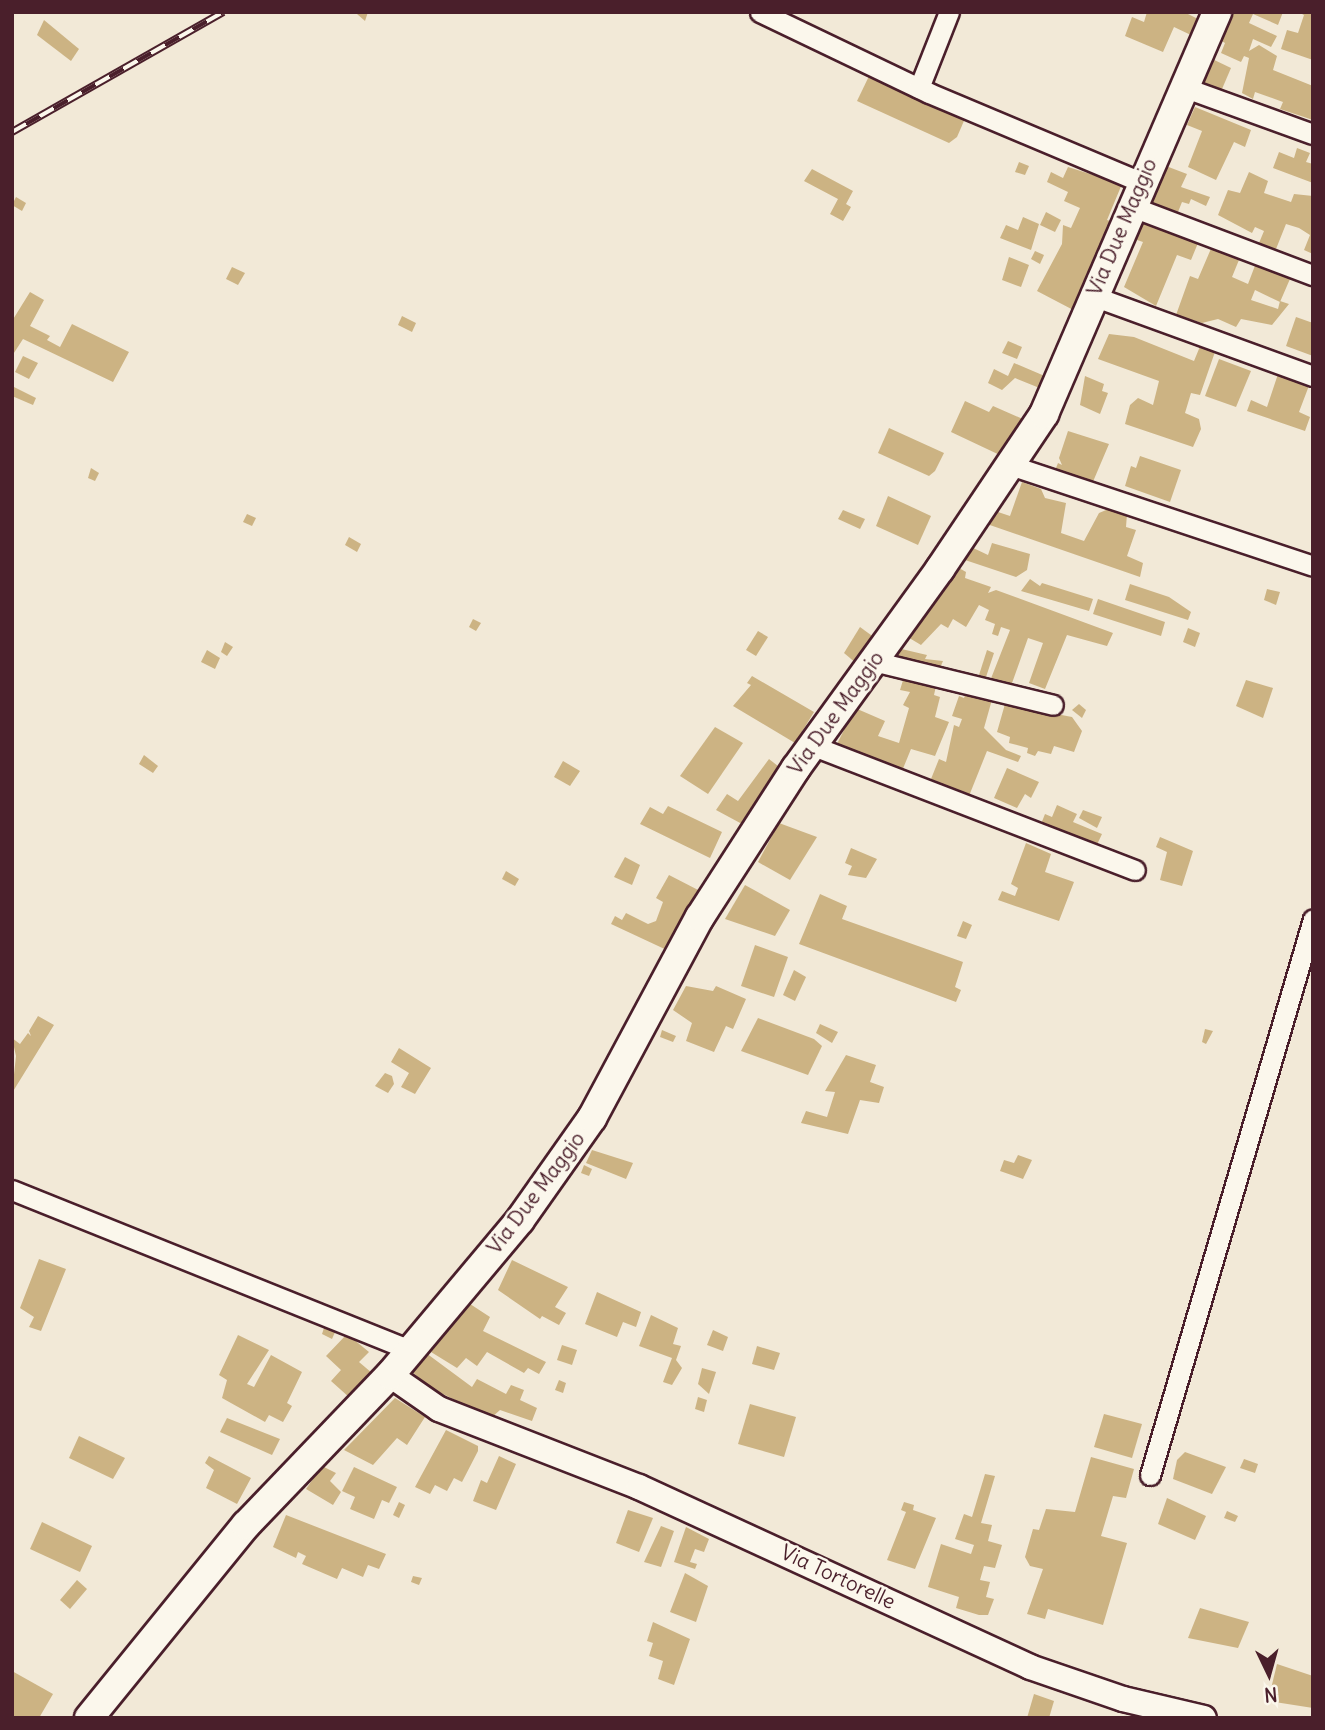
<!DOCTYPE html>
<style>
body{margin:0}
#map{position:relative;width:1325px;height:1730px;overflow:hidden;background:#f2e9d7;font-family:Delius,sans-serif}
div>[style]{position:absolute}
.building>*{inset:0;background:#ccb383}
.roads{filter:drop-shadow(2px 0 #4a1f2b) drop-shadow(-2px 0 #4a1f2b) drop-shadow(0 2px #4a1f2b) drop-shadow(0 -2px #4a1f2b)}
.minor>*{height:19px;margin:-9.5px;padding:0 9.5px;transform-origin:9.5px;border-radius:9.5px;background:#fbf7ec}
.tertiary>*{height:24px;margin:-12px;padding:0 12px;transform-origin:12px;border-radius:12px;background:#fbf7ec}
.secondary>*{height:28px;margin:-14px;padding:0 14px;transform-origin:14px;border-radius:14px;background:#fbf7ec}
.rail>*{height:8px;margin-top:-4px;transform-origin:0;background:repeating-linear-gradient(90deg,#fbf7ec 0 16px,#4a1f2b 0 32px);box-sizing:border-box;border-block:2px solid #4a1f2b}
span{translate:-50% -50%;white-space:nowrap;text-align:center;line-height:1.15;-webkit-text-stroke:5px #fbf7ec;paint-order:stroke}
.street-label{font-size:21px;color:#4a1f2b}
.frame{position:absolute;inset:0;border:14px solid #4a1f2b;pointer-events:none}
.north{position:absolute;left:1234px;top:1639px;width:70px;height:70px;-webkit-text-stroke:5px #fbf7ec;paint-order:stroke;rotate:175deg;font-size:19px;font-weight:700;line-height:28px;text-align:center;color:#4a1f2b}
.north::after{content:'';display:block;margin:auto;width:24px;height:32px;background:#4a1f2b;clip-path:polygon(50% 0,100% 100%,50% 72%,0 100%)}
</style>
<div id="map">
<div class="building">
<div style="clip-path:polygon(368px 12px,365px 21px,357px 14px,358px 12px)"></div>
<div style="clip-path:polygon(1147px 12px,1184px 12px,1200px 20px,1193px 36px,1174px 27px,1163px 52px,1125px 36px,1132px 17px,1144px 22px)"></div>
<div style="clip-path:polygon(1229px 12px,1283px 12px,1278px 25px,1253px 14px,1249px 23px,1277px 36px,1271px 47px,1253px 39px,1249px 51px,1259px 45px,1277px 56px,1273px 70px,1313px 86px,1313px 120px,1280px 109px,1283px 102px,1255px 92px,1253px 99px,1242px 93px,1249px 58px,1244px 56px,1241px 62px,1221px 53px,1225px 43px,1217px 38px)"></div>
<div style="clip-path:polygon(1298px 12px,1313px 12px,1313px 60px,1281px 49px,1287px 30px,1298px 33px,1304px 15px)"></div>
<div style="clip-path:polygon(44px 20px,79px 49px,71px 61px,37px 35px)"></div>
<div style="clip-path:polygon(1206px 56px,1231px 68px,1222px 89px,1196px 80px)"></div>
<div style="clip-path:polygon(871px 72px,967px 114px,957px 137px,949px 143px,857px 101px)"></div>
<div style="clip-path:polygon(1195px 107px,1251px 130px,1245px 147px,1234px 142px,1216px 180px,1188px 167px,1202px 131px,1187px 125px)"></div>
<div style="clip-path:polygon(1297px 148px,1310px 153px,1306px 162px,1313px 164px,1313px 183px,1273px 168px,1279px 152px,1294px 158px)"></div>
<div style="clip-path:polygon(1019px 162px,1029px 166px,1025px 175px,1015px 172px)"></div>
<div style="clip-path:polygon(1166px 166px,1187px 174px,1181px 187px,1210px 197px,1206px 206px,1191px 199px,1189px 204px,1182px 202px,1178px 212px,1147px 201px)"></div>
<div style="clip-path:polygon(1068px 167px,1122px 184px,1107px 220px,1114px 222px,1079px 313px,1037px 291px,1062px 244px,1063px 225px,1071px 228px,1080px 208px,1064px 201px,1068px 192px,1047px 182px,1051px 172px,1063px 178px)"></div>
<div style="clip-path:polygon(812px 169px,853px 191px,846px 204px,851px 207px,843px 221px,830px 214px,838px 199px,804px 181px)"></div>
<div style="clip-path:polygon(1249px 172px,1268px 181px,1264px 193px,1291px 202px,1294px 194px,1313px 196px,1313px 254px,1304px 250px,1310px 235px,1299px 228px,1286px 224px,1276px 249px,1259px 243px,1264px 231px,1255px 227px,1252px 233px,1218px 215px,1228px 190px,1240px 193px)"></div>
<div style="clip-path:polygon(16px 197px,26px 203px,22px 211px,12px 205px)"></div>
<div style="clip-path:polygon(1046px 212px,1061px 220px,1055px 232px,1040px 225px)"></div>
<div style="clip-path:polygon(1023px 217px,1039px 224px,1031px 250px,1000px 238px,1006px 225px,1018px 230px)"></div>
<div style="clip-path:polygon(1141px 220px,1198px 243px,1191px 260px,1177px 255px,1156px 306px,1124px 287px,1143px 242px,1134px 239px)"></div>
<div style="clip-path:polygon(1213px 244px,1241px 255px,1232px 277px,1248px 284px,1256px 263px,1293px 272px,1280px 302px,1255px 290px,1251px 300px,1278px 309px,1280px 301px,1289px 304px,1272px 325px,1241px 319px,1236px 327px,1218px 319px,1202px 323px,1176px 315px,1190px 276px,1198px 279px)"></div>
<div style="clip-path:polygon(1035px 251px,1044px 255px,1040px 264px,1031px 259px)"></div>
<div style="clip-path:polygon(1009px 257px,1029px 265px,1021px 287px,1002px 280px)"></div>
<div style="clip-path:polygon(232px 267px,245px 273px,238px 285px,226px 279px)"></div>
<div style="clip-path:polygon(30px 292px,44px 300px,30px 326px,50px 336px,47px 340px,60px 347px,72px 324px,129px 352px,113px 382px,23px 339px,12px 356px,12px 321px)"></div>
<div style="clip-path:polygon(402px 316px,416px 323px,412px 332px,398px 325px)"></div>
<div style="clip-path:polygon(1296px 317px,1313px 323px,1313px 356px,1286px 346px)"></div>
<div style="clip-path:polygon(1109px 334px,1134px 337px,1194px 361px,1201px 344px,1216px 349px,1200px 395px,1191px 393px,1185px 413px,1199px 419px,1201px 429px,1193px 447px,1125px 424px,1130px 405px,1138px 398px,1153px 405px,1159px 381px,1098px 359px)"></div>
<div style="clip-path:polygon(1008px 341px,1022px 347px,1017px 359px,1002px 353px)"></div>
<div style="clip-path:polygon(23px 356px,38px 363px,29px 379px,15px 372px)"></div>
<div style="clip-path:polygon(1219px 359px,1251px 371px,1236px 407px,1205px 396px)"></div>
<div style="clip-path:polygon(1014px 363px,1047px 377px,1042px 389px,1015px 378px,1002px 390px,988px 383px,994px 369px,1008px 376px)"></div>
<div style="clip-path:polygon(1278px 374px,1310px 383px,1299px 412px,1310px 417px,1305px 431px,1247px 411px,1251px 400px,1267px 407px)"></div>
<div style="clip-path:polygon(1085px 376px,1104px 384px,1102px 391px,1108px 393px,1100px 414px,1080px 405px)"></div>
<div style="clip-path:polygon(12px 386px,36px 398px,33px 405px,12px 396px)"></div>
<div style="clip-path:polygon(965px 401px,989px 412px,993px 406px,1025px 420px,1004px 457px,951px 432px)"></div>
<div style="clip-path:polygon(889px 428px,944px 453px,935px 471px,929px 476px,878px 453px)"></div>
<div style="clip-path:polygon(1068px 431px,1109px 444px,1092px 484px,1054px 473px,1058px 463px,1062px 465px,1059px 458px)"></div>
<div style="clip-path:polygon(1140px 456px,1181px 470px,1170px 502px,1125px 486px,1131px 466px,1136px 468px)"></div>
<div style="clip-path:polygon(91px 468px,99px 473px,95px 481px,88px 478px)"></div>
<div style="clip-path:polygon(1022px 482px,1041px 489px,1045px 498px,1066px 503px,1061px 533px,1084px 541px,1099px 513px,1111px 508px,1127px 514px,1126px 527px,1136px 530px,1127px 556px,1143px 563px,1140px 577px,984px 523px,992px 510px,1010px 516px)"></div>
<div style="clip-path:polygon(888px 496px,931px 516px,918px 545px,876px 526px)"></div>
<div style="clip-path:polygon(843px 510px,865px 519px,860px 529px,838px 519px)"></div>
<div style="clip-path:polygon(247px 514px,256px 518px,252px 526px,243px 522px)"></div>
<div style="clip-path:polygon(349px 537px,361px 544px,357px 552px,345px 545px)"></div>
<div style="clip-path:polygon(992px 543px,1030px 554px,1027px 570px,1016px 577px,959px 558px,969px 546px,988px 555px)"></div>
<div style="clip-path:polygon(952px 564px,966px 572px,965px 578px,991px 587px,988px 593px,996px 590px,1113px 633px,1107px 646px,1067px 635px,1045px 689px,1029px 683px,1043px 643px,1028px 638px,1011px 686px,990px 681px,1010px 630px,1001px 627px,998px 636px,992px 634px,995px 624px,985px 620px,989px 610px,979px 605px,966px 627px,953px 619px,948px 628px,941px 624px,921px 645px,906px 636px)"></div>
<div style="clip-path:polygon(1030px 579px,1040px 586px,1042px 583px,1093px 599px,1089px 611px,1021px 591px)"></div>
<div style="clip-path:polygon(1130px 584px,1169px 597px,1191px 612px,1188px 620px,1125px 600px)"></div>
<div style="clip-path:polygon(1267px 589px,1280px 592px,1276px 605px,1264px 600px)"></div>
<div style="clip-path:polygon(1098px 599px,1165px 622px,1161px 636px,1093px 614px)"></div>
<div style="clip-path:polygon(473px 619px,481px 623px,476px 631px,469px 627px)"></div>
<div style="clip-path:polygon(860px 627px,875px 638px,857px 664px,844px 653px)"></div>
<div style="clip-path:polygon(1188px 628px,1200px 633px,1195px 647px,1183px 642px)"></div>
<div style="clip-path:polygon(758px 631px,768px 637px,756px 656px,746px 650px)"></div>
<div style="clip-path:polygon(225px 642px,233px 647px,227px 656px,221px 652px)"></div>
<div style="clip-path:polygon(893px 647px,927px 655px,925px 659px,943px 661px,940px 668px,887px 655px)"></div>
<div style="clip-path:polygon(207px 650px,220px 658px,215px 669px,201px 662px)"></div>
<div style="clip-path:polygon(987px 650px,994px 653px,986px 677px,979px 675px)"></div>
<div style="clip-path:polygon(752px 676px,814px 712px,795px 743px,733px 706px,751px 685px,747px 683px)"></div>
<div style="clip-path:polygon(904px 677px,936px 686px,934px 695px,940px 697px,935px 717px,949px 722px,935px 756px,911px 749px,902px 771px,836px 746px,855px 708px,885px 721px,878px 736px,899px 743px,909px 708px,903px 705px,910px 692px,900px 690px)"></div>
<div style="clip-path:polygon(1246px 680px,1273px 688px,1263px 718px,1236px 706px)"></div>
<div style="clip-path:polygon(968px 687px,993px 696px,984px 728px,1006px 750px,1021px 756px,1018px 762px,987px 751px,969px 796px,931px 779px,939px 759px,946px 762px,954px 725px,959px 727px,962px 719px,952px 716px,959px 696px,964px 698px)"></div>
<div style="clip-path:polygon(1005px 704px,1072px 717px,1082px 731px,1074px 752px,1054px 746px,1051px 754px,1038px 751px,1035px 756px,1027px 753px,1028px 748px,1009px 743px,1010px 737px,997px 732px)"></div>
<div style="clip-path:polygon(1079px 704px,1086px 710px,1082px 718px,1072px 710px)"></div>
<div style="clip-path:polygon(715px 727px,743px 743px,708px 794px,680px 776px)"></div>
<div style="clip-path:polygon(144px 755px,158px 766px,153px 773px,139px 764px)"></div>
<div style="clip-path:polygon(769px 759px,783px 770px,742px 824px,716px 810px,727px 794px,738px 801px)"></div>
<div style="clip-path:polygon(563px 761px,580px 771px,570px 786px,554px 777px)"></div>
<div style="clip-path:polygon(1007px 768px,1039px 782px,1031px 798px,1025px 794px,1017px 808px,994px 798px)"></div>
<div style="clip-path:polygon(1057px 805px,1077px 814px,1073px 822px,1102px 834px,1094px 851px,1039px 829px,1045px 814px,1052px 817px)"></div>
<div style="clip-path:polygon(668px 806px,722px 832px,710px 858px,640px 824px,650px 807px,663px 814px)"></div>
<div style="clip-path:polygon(1083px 810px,1102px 817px,1097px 828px,1079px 818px)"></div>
<div style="clip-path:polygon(779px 823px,817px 837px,790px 880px,758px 862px)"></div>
<div style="clip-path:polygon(1160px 837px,1193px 851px,1182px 886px,1160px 880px,1167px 852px,1156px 847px)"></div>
<div style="clip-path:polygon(1026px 843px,1051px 854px,1045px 872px,1074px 882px,1059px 921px,998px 900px,1002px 891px,1015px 896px,1018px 888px,1011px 884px)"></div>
<div style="clip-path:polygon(851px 848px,877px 859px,866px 878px,848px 875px,852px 866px,845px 863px)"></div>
<div style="clip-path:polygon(625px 857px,640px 865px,632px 885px,614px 877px)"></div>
<div style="clip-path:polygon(506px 871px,519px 879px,515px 886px,502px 879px)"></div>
<div style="clip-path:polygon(669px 875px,702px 892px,671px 952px,611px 924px,615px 916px,622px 920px,626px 913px,648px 924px,656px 921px,663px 902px,656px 898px)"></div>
<div style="clip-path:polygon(745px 885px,790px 910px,775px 936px,725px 919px)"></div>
<div style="clip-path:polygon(820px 894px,847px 906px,842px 919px,963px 962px,955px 987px,961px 990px,956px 1002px,799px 944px)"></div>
<div style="clip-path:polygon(963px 921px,972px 925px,966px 939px,957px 936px)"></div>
<div style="clip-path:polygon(755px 945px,788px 957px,774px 997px,741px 986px)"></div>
<div style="clip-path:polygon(794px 970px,806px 977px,795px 1001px,783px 995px)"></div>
<div style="clip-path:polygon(686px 986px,713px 991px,716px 986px,746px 999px,733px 1029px,726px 1026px,714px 1052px,686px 1041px,692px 1023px,673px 1010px)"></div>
<div style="clip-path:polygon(38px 1016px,54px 1025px,12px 1093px,16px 1056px,12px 1038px,20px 1044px,28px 1033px,31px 1036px,29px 1031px)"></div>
<div style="clip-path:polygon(758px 1018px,814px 1039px,822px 1046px,808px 1075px,741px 1051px)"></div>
<div style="clip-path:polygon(820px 1024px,838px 1032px,832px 1043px,816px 1033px)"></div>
<div style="clip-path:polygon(1205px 1029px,1213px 1031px,1206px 1044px,1202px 1042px)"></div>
<div style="clip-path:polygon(662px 1030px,676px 1036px,673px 1042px,660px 1037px)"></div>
<div style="clip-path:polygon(399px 1048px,431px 1068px,415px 1094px,401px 1087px,409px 1073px,391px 1062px)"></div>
<div style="clip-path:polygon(846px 1055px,876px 1065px,870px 1082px,884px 1087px,879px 1103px,860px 1100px,848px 1134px,801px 1123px,806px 1111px,827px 1117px,835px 1092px,825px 1091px)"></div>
<div style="clip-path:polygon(385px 1073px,392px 1076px,394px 1084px,388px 1093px,375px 1086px)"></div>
<div style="clip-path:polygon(592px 1150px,633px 1163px,626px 1179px,586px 1163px)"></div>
<div style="clip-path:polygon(1018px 1155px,1032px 1160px,1023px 1179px,1000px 1171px,1004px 1160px,1014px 1163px)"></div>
<div style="clip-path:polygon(584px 1165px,592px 1169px,589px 1176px,581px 1173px)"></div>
<div style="clip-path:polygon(39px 1259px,66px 1269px,41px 1331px,29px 1327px,34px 1317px,20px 1308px)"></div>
<div style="clip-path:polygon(512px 1260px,568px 1287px,555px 1307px,566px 1313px,559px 1325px,542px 1316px,540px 1319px,498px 1290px)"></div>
<div style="clip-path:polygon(597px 1292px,641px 1312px,636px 1327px,623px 1322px,617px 1337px,585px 1324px)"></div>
<div style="clip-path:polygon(467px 1302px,490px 1317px,483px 1331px,546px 1362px,539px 1374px,528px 1368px,524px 1373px,487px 1352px,477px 1366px,466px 1358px,457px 1368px,431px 1352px)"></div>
<div style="clip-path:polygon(651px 1315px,678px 1328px,673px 1344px,681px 1346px,676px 1360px,682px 1368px,672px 1385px,663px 1382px,672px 1358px,639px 1346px)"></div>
<div style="clip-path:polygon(325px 1325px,336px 1330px,332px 1339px,322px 1334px)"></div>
<div style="clip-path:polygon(713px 1330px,728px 1337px,723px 1351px,707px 1345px)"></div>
<div style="clip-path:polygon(347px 1334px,369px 1352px,359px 1362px,372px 1373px,350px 1398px,331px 1381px,341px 1370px,326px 1356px)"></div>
<div style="clip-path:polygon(238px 1335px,269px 1350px,247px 1384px,254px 1387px,271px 1355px,302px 1372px,287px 1403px,292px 1406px,283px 1422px,269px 1415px,265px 1422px,222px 1398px,227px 1380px,219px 1375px)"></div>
<div style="clip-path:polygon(562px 1345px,577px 1350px,572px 1365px,557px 1360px)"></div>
<div style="clip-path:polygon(757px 1346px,780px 1353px,774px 1370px,752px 1364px)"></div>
<div style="clip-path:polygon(426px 1353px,472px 1387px,477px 1379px,506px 1394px,511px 1385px,524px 1390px,520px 1400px,537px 1408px,532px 1421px,500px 1410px,491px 1418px,431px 1388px,410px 1370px)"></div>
<div style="clip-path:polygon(702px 1368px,716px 1372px,709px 1394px,698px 1384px)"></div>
<div style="clip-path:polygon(559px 1380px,566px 1383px,563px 1393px,555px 1390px)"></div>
<div style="clip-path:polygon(698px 1397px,707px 1400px,704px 1412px,695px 1409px)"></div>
<div style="clip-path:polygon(395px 1398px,425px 1417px,407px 1445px,397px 1438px,373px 1465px,344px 1450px)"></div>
<div style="clip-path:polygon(750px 1404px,796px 1417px,784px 1457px,738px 1444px)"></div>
<div style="clip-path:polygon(1104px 1414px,1142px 1424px,1132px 1458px,1094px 1447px)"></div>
<div style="clip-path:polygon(227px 1418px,280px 1439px,272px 1455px,220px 1432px)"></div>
<div style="clip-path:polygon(446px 1430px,478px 1446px,478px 1451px,462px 1482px,454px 1478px,447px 1491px,435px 1485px,430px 1494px,415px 1487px)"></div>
<div style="clip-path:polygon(79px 1436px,125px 1458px,113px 1479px,69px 1458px)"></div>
<div style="clip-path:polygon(1185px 1452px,1226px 1467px,1212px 1494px,1173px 1479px,1177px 1460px)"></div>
<div style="clip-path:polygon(209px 1456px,251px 1478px,237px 1504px,206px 1488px,214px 1470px,205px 1463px)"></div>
<div style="clip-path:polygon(499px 1456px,516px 1464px,496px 1510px,473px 1501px,481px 1480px,487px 1483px)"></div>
<div style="clip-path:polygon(1091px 1457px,1134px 1469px,1126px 1498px,1113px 1496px,1101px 1536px,1127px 1543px,1103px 1625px,1048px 1609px,1045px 1619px,1027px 1614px,1043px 1569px,1030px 1566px,1025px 1557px,1033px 1529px,1039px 1530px,1046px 1509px,1075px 1512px)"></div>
<div style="clip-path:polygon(1244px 1459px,1258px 1464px,1255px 1473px,1240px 1468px)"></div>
<div style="clip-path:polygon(322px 1466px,336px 1473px,330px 1481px,341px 1492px,333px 1505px,306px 1489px)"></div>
<div style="clip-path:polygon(354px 1467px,397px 1487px,389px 1503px,382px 1500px,374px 1519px,350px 1509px,355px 1497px,342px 1491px)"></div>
<div style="clip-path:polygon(985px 1474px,995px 1476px,981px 1523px,992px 1525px,988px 1541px,1002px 1545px,995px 1568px,984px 1566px,980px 1580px,990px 1582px,986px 1597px,994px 1599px,988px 1615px,979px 1615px,956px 1608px,959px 1597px,928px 1587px,941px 1544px,971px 1554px,974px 1545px,955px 1539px,964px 1514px,972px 1517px)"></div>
<div style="clip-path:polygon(1167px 1498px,1206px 1516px,1195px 1540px,1158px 1524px)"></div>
<div style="clip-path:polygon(399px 1502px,405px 1505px,399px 1518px,393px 1515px)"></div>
<div style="clip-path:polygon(904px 1502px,914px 1505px,913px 1510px,936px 1518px,915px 1569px,887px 1560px,906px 1512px,901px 1510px)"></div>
<div style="clip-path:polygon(628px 1510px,653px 1518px,639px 1552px,616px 1543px)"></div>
<div style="clip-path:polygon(1227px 1511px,1238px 1516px,1235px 1522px,1224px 1518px)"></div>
<div style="clip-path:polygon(286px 1515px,386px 1554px,379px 1569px,368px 1565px,363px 1577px,342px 1568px,337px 1579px,302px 1564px,306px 1556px,298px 1552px,296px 1558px,273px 1547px)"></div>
<div style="clip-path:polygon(42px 1522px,92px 1546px,80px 1572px,30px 1549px)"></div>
<div style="clip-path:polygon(661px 1526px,674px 1531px,661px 1567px,644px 1562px)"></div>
<div style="clip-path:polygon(686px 1527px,709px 1539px,704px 1552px,695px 1549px,690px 1562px,697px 1564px,695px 1569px,674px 1562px)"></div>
<div style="clip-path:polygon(685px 1573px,708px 1586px,696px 1622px,670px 1612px)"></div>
<div style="clip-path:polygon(413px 1576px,422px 1578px,419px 1585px,411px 1582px)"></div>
<div style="clip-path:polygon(77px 1580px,87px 1589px,70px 1609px,60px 1600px)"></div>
<div style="clip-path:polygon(1200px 1608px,1249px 1622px,1238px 1648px,1188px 1638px)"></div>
<div style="clip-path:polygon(653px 1622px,690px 1639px,674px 1685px,658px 1679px,663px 1661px,649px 1656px,653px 1643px,647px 1641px)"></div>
<div style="clip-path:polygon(1277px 1664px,1313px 1676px,1313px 1708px,1268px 1701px)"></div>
<div style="clip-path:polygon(12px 1671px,53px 1694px,39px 1718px,12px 1718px)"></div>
<div style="clip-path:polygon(1034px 1694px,1054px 1701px,1049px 1718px,1027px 1718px)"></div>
</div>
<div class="roads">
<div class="minor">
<div style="left:760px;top:12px;width:187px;rotate:25.6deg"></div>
<div style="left:929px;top:93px;width:230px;rotate:22.8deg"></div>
<div style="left:1183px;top:87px;width:138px;rotate:19.9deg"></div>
<div style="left:919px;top:88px;width:82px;rotate:-68.5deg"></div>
<div style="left:1130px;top:206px;width:196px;rotate:20.7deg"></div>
<div style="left:1093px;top:296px;width:234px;rotate:20deg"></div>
<div style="left:1010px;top:465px;width:319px;rotate:18.4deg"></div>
<div style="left:873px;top:661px;width:185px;rotate:13.7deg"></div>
<div style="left:811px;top:745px;width:347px;rotate:21.1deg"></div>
<div style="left:12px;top:1190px;width:427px;rotate:21.9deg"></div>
<div style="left:1150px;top:1475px;width:579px;rotate:-73.66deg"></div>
</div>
<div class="tertiary">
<div style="left:390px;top:1375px;width:60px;rotate:34.8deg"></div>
<div style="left:439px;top:1409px;width:215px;rotate:21.3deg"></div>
<div style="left:639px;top:1487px;width:430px;rotate:24.7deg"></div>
<div style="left:1030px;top:1667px;width:98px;rotate:19deg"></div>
<div style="left:1123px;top:1699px;width:83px;rotate:13.2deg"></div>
</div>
<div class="secondary">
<div style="left:89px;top:1718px;width:249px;rotate:-50.9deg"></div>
<div style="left:246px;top:1525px;width:208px;rotate:-46.2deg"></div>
<div style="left:390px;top:1375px;width:202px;rotate:-50deg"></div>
<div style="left:520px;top:1220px;width:125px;rotate:-54.8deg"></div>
<div style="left:592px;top:1118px;width:228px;rotate:-61.8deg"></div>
<div style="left:700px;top:917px;width:177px;rotate:-57.2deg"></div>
<div style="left:796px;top:768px;width:246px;rotate:-54.1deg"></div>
<div style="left:940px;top:569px;width:187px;rotate:-56.1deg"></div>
<div style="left:1044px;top:414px;width:438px;rotate:-66.7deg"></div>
</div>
</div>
<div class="rail">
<div style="left:12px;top:132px;width:243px;rotate:-29.6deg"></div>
</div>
<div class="street-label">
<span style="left:1122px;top:227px;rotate:-67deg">Via Due Maggio</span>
<span style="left:836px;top:713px;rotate:-54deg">Via Due Maggio</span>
<span style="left:536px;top:1193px;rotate:-53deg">Via Due Maggio</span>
<span style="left:838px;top:1577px;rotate:25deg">Via Tortorelle</span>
</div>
<div class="frame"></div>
<div class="north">N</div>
</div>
